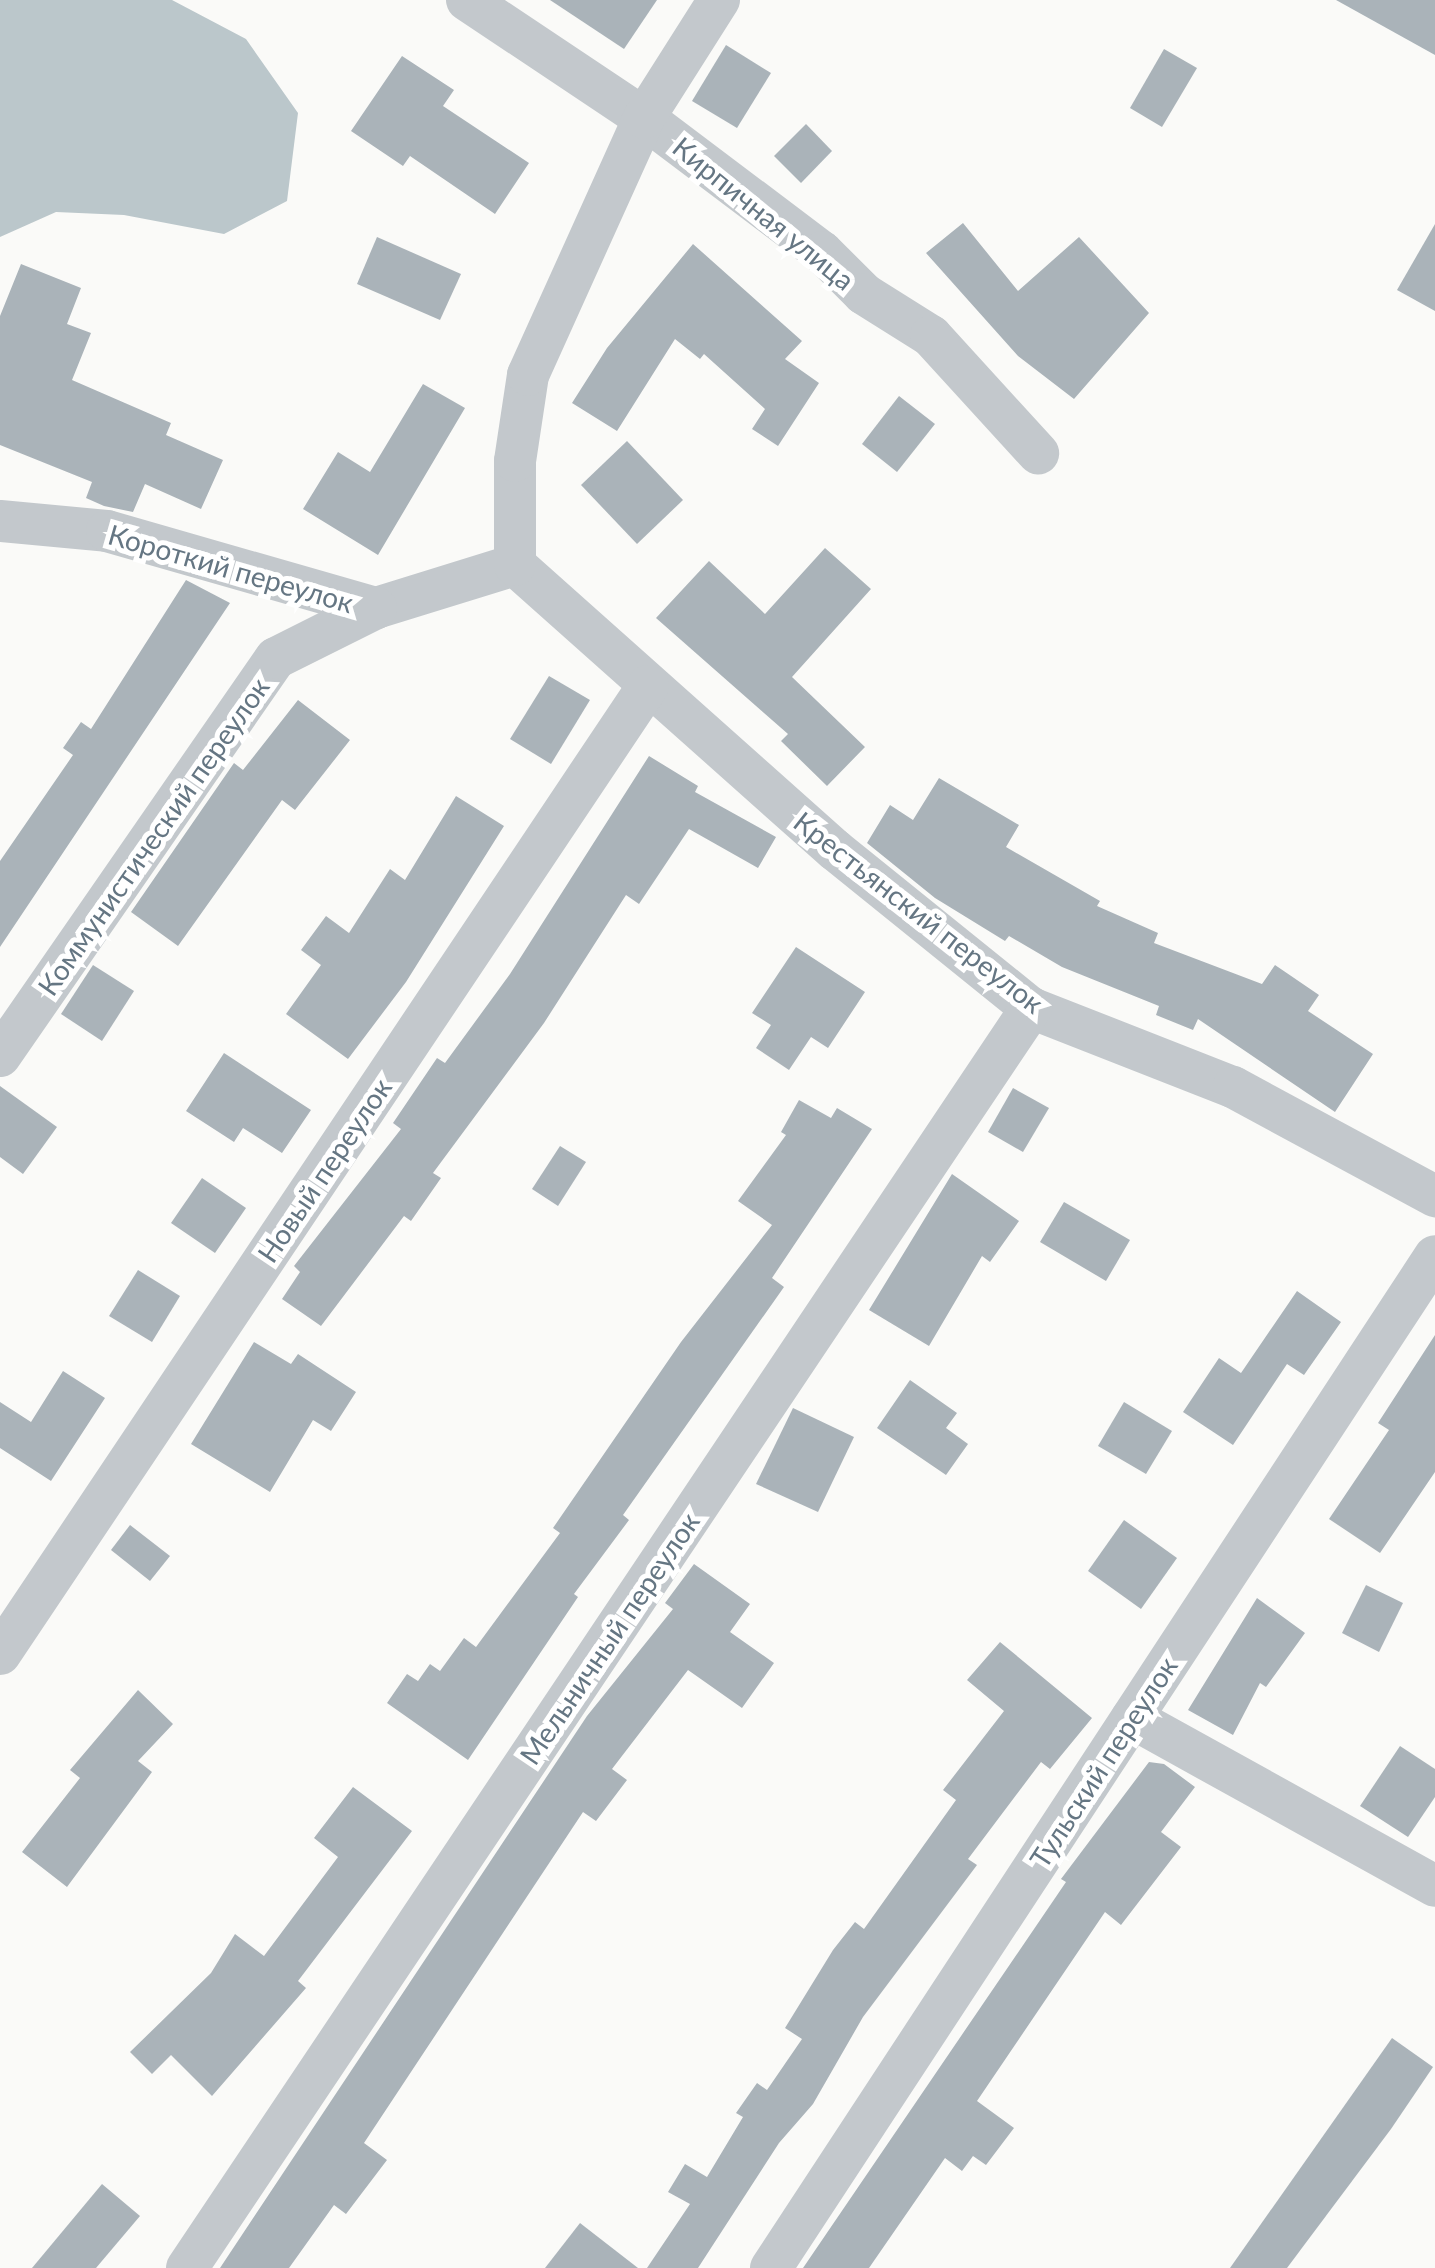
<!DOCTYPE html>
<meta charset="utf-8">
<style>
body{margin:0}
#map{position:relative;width:1435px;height:2268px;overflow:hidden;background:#fafaf8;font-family:Lato,sans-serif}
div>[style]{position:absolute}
.water>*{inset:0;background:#bbc7cb}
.building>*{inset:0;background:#aab3b9}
.minor>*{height:42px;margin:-21px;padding:0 21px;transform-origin:21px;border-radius:21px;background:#c3c8cc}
span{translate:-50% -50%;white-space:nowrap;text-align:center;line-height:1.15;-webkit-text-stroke:10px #fff;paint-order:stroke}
.street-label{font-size:28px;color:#657683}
</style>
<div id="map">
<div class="water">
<div style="clip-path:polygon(0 0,172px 0,246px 39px,298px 113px,287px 201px,224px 234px,124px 215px,56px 212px,0 237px)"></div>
</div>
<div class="building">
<div style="clip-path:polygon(550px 0,657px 0,624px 49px)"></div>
<div style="clip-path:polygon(1336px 0,1435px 0,1435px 55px)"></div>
<div style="clip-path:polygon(726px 45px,771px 73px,737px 128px,692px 101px)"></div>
<div style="clip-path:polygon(1164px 49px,1197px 68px,1162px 127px,1130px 108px)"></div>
<div style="clip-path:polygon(402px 56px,454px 90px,443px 106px,529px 163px,495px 214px,410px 156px,403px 166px,351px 131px)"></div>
<div style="clip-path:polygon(806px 124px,832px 151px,801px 183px,774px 156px)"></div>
<div style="clip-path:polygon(963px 223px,1018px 291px,1079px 237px,1149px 313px,1074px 399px,1018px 356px,926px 253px)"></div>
<div style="clip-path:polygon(1435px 224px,1435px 311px,1397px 290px)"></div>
<div style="clip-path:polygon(377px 237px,461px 274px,440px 320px,357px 284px)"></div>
<div style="clip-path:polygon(693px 244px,802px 341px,785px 359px,819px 383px,778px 446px,752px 429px,765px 409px,704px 354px,700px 359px,675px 339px,617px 431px,572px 403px,607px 348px)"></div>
<div style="clip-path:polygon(21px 264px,81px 288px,67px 324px,91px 333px,72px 380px,171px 423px,166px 435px,223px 460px,201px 509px,145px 484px,133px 512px,104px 506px,86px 498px,92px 482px,0 445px,0 316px)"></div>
<div style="clip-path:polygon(423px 384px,465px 408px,378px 555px,303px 509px,338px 452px,370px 472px)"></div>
<div style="clip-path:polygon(899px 396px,935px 424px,897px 472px,862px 444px)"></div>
<div style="clip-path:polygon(627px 441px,683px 500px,637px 544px,581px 485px)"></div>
<div style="clip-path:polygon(825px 548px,871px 589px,792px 677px,865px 747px,827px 786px,781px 741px,788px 734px,656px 618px,709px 561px,765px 614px)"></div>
<div style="clip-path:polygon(186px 580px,230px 603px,0 947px,0 861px,73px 755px,63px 748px,81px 722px,91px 729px)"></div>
<div style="clip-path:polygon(549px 676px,590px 700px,551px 764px,510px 739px)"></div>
<div style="clip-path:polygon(298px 700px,350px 740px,295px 810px,282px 800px,178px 946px,131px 912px,234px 763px,243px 770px)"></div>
<div style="clip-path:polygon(649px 756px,698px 786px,695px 792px,776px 837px,758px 868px,689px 829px,639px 904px,626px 895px,544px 1023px,433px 1173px,441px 1178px,411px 1221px,404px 1216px,321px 1326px,282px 1299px,300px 1272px,294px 1266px,401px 1129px,393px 1123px,437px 1058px,445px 1063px,510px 974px)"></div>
<div style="clip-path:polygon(939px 778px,1019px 825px,1006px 847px,1100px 901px,1097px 906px,1158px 933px,1154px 943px,1262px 984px,1275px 965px,1319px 995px,1308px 1011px,1373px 1054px,1335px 1112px,1198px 1019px,1193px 1030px,1156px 1015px,1159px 1006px,1062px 967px,1009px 936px,1005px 941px,935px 898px,867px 843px,890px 805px,913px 820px)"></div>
<div style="clip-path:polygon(456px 796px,504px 826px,406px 982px,348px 1059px,286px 1014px,321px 965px,301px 950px,326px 916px,349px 933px,390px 869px,405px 880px)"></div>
<div style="clip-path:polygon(796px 947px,865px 992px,828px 1048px,811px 1037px,789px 1070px,756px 1048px,771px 1025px,752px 1013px)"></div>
<div style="clip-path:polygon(93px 965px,134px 991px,102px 1041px,61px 1014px)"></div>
<div style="clip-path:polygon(224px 1053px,311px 1110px,282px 1153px,243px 1128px,234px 1142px,186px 1111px)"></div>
<div style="clip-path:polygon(0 1086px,57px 1127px,23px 1174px,0 1157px)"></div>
<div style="clip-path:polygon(1013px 1088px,1049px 1108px,1023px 1152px,988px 1132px)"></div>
<div style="clip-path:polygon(799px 1100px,831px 1118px,837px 1108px,872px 1129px,772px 1278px,784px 1287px,623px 1515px,629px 1520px,574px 1594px,578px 1597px,468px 1760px,387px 1703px,407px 1674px,418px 1681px,430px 1664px,440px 1671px,464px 1638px,476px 1647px,560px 1533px,553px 1528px,681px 1342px,772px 1225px,738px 1201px,786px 1135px,781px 1132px)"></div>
<div style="clip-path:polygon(560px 1146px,586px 1162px,558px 1206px,532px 1189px)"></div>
<div style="clip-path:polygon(952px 1174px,1019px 1221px,990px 1262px,982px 1256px,929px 1346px,869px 1310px)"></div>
<div style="clip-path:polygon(202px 1178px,246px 1208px,215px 1253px,171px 1223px)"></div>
<div style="clip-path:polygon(1064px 1202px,1130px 1240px,1106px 1281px,1040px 1242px)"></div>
<div style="clip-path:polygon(138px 1270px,180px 1296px,152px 1342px,109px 1316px)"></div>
<div style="clip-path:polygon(1297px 1291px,1341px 1322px,1304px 1375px,1287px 1364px,1233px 1445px,1183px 1412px,1219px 1358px,1241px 1373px)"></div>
<div style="clip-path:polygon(1435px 1335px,1435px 1472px,1380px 1553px,1329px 1519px,1389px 1430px,1378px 1423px)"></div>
<div style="clip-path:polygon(254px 1342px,291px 1364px,298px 1354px,356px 1392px,331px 1431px,313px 1420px,270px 1492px,191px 1444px)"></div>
<div style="clip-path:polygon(63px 1371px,105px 1398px,51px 1481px,0 1448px,0 1402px,31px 1422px)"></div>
<div style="clip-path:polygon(910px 1380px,957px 1413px,946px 1428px,968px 1444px,946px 1475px,877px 1428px)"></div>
<div style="clip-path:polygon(1124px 1402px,1172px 1431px,1146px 1474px,1098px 1446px)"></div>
<div style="clip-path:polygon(793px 1408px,854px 1437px,818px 1512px,756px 1484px)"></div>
<div style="clip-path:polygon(1124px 1520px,1177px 1558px,1141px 1609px,1088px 1571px)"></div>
<div style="clip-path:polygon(130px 1525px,170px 1556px,150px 1581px,111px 1550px)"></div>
<div style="clip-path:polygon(694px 1564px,750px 1604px,730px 1632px,774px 1663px,742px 1708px,688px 1670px,612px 1769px,627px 1780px,596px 1821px,583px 1812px,364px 2143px,387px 2160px,346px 2214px,334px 2205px,289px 2268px,220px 2268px,587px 1716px,673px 1609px,665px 1603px)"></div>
<div style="clip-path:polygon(1366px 1585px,1403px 1603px,1379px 1652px,1342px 1633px)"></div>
<div style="clip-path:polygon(1257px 1598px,1305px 1633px,1266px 1687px,1260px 1683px,1233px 1735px,1188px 1710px)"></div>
<div style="clip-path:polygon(1000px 1642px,1092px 1718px,1050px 1769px,1041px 1762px,968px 1859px,977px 1865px,863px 2017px,813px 2104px,779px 2143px,698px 2268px,647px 2268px,690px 2204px,668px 2192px,685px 2164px,707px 2177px,743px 2117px,736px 2113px,757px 2083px,767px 2090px,802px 2039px,785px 2028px,833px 1950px,855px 1922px,864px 1929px,956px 1800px,943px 1790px,1004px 1711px,967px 1680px)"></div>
<div style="clip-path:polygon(138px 1690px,173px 1724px,138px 1761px,152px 1772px,67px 1887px,22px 1852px,80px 1778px,70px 1770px)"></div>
<div style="clip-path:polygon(1400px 1746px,1435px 1769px,1435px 1797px,1408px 1837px,1360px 1806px)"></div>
<div style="clip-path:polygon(1149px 1762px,1164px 1764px,1195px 1787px,1161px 1832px,1181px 1847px,1121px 1925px,1105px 1912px,977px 2101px,1014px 2128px,986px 2165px,973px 2156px,962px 2171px,945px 2158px,869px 2268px,803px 2268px,1066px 1882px,1061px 1879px)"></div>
<div style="clip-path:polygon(353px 1787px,412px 1831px,298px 1981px,306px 1988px,212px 2096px,171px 2055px,152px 2074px,130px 2052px,211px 1973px,235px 1934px,264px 1956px,338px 1857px,314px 1838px)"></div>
<div style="clip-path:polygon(1392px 2038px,1433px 2067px,1391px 2129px,1287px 2268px,1230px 2268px)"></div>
<div style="clip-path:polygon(102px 2184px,140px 2216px,96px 2268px,32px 2268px)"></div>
<div style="clip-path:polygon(580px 2223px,638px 2268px,545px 2268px)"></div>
</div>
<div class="minor">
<div style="left:467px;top:0;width:213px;rotate:33.7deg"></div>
<div style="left:644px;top:118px;width:223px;rotate:37deg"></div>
<div style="left:822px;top:252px;width:59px;rotate:45deg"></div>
<div style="left:864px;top:294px;width:79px;rotate:32.1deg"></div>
<div style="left:931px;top:336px;width:159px;rotate:47.6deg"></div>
<div style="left:0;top:521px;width:107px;rotate:5.3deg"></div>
<div style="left:107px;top:531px;width:280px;rotate:16deg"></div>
<div style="left:376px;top:608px;width:145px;rotate:-17.2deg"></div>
<div style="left:515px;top:565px;width:429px;rotate:41.7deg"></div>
<div style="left:835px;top:850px;width:252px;rotate:38.9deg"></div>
<div style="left:1031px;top:1008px;width:217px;rotate:21.4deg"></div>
<div style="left:1233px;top:1087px;width:230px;rotate:28.4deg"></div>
<div style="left:515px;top:565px;width:104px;rotate:-90deg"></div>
<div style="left:515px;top:461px;width:87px;rotate:-81.4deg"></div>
<div style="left:528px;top:375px;width:282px;rotate:-65.7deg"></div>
<div style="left:644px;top:118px;width:140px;rotate:-57.6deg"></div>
<div style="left:0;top:1056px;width:484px;rotate:-55.3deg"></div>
<div style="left:276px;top:658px;width:112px;rotate:-26.6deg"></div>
<div style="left:0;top:1654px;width:1165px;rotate:-56.2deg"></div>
<div style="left:1132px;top:1718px;width:346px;rotate:29deg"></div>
<div style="left:187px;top:2268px;width:1517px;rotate:-56.18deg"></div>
<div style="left:771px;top:2268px;width:1210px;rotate:-56.73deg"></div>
</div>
<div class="street-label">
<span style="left:764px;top:213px;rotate:39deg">Кирпичная улица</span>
<span style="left:231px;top:568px;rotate:16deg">Короткий переулок</span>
<span style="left:153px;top:836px;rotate:-55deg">Коммунистический переулок</span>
<span style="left:919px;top:912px;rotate:38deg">Крестьянский переулок</span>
<span style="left:324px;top:1170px;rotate:-56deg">Новый переулок</span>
<span style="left:609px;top:1638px;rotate:-56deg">Мельничный переулок</span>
<span style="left:1103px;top:1762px;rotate:-57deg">Тульский переулок</span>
</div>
</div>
